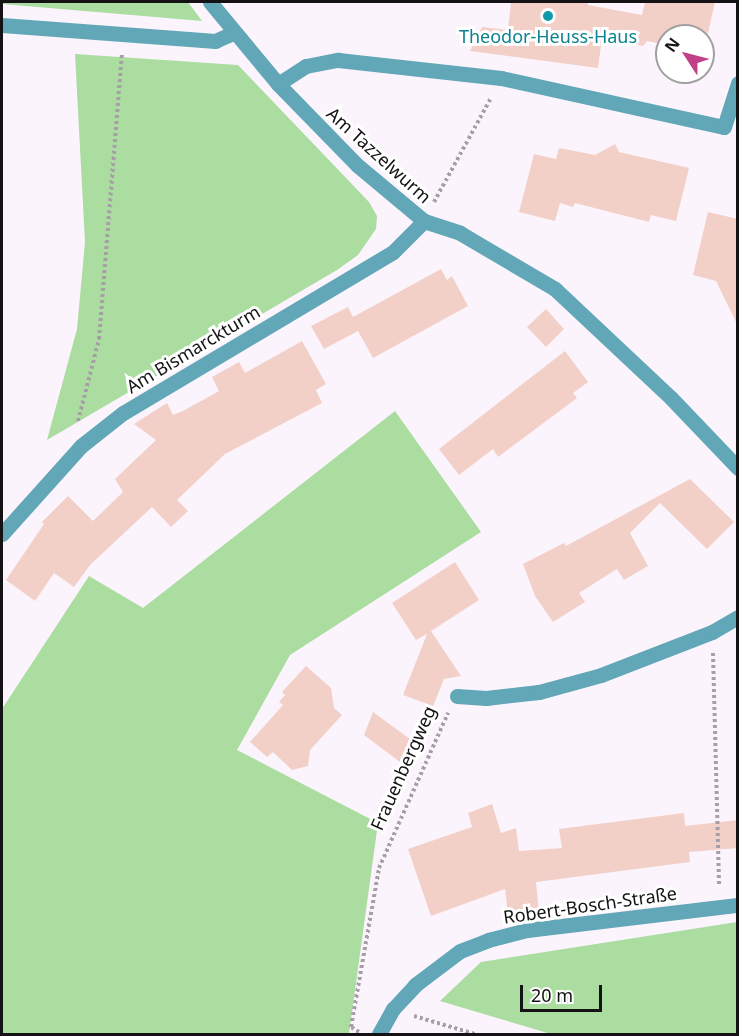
<!DOCTYPE html>
<meta charset="utf-8">
<style>
body{margin:0}
#map{position:relative;width:739px;height:1036px;overflow:hidden;background:#fbf4fc;font-family:"Noto Sans",sans-serif}
div>[style]{position:absolute}
.green>*{inset:0;background:#abdca0}
.building>*{inset:0;background:#f3d0c7}
.path>*{height:4px;margin-top:-2px;transform-origin:0;background:repeating-linear-gradient(90deg,#a6a0a6 0 3px,transparent 0 6px)}
.minor>*{height:15px;margin:-7.5px;padding:0 7.5px;transform-origin:7.5px;border-radius:7.5px;background:#61a7b7}
.dots>*{width:16px;height:16px;translate:-50% -50%;box-sizing:border-box;border:3px solid #fff;border-radius:50%}
span{translate:-50% -50%;white-space:nowrap;text-align:center;line-height:1.15;-webkit-text-stroke:6px #fff;paint-order:stroke}
.culture-label{font-size:18px;color:#0d838f}
.street-label{font-size:18px;color:#141214}
.frame{position:absolute;inset:0;border:3px solid #141214;pointer-events:none}
.north{position:absolute;left:655px;top:24px;width:60px;height:60px;box-sizing:border-box;background:#fff;border:2px solid #a1a0a1;border-radius:50%;rotate:306deg;font-size:16px;font-weight:700;line-height:24px;text-align:center;color:#141214}
.north::after{content:'';display:block;margin:auto;width:21px;height:27px;background:#c24088;clip-path:polygon(50% 0,100% 100%,50% 72%,0 100%)}
.scale{position:absolute;left:520px;top:985px;width:82px;height:27px;box-sizing:border-box;border:3px solid #141214;border-top:0;padding-left:8px;font-size:18px;line-height:21px;white-space:nowrap;color:#141214;-webkit-text-stroke:4px #fff;paint-order:stroke}
</style>
<div id="map">
<div class="green">
<div style="clip-path:polygon(2px 2px,188px 2px,202px 21px,2px 4px)"></div>
<div style="clip-path:polygon(75px 54px,238px 65px,369px 202px,377px 216px,376px 229px,358px 255px,337px 270px,47px 440px,77px 329px,85px 242px)"></div>
<div style="clip-path:polygon(395px 411px,481px 532px,290px 655px,237px 750px,378px 823px,349px 1034px,2px 1034px,2px 709px,89px 576px,143px 608px)"></div>
<div style="clip-path:polygon(737px 922px,737px 1034px,551px 1034px,440px 1001px,481px 962px)"></div>
</div>
<div class="building">
<div style="clip-path:polygon(511px 2px,588px 2px,588px 5px,642px 15px,645px 2px,715px 2px,708px 33px,667px 36px,667px 45px,647px 41px,643px 46px,602px 38px,598px 68px,470px 51px,482px 27px,508px 30px)"></div>
<div style="clip-path:polygon(615px 144px,619px 152px,689px 168px,676px 221px,651px 215px,649px 222px,575px 203px,573px 207px,560px 203px,555px 221px,519px 212px,534px 154px,556px 159px,559px 148px,595px 155px)"></div>
<div style="clip-path:polygon(708px 212px,738px 219px,738px 326px,716px 281px,693px 275px)"></div>
<div style="clip-path:polygon(441px 269px,447px 280px,452px 276px,468px 306px,373px 358px,358px 331px,324px 349px,311px 326px,348px 307px,353px 317px)"></div>
<div style="clip-path:polygon(546px 309px,564px 329px,546px 347px,527px 327px)"></div>
<div style="clip-path:polygon(302px 341px,326px 384px,316px 390px,322px 403px,225px 454px,177px 500px,188px 511px,171px 527px,152px 507px,90px 565px,74px 587px,54px 573px,35px 601px,6px 580px,44px 524px,42px 522px,68px 496px,93px 521px,123px 492px,115px 479px,156px 440px,134px 424px,167px 403px,173px 415px,183px 411px,219px 391px,212px 377px,239px 362px,245px 373px)"></div>
<div style="clip-path:polygon(565px 351px,588px 382px,573px 393px,577px 398px,498px 457px,493px 449px,459px 475px,439px 449px)"></div>
<div style="clip-path:polygon(690px 479px,734px 522px,707px 549px,660px 503px,630px 533px,648px 566px,624px 580px,617px 569px,579px 593px,585px 602px,553px 622px,535px 596px,523px 564px,564px 543px,566px 546px)"></div>
<div style="clip-path:polygon(455px 562px,479px 600px,431px 631px,461px 676px,444px 679px,433px 706px,403px 695px,427px 634px,416px 640px,392px 603px)"></div>
<div style="clip-path:polygon(306px 666px,331px 688px,334px 708px,342px 715px,310px 750px,308px 766px,292px 770px,273px 752px,267px 757px,250px 742px,283px 705px,279px 702px,285px 695px,282px 692px)"></div>
<div style="clip-path:polygon(373px 712px,414px 742px,400px 762px,364px 735px)"></div>
<div style="clip-path:polygon(492px 804px,501px 833px,516px 828px,519px 851px,562px 848px,559px 829px,684px 813px,685px 826px,738px 820px,738px 848px,689px 852px,690px 862px,536px 882px,539px 912px,508px 915px,505px 889px,431px 916px,408px 849px,472px 827px,468px 813px)"></div>
</div>
<div class="path">
<div style="left:434px;top:202px;width:119px;rotate:-61.3deg"></div>
<div style="left:78px;top:421px;width:85px;rotate:-75.6deg"></div>
<div style="left:99px;top:339px;width:285px;rotate:-85.4deg"></div>
<div style="left:713px;top:653px;width:233px;rotate:88.5deg"></div>
<div style="left:414px;top:1016px;width:64px;rotate:16.4deg"></div>
<div style="left:359px;top:1032px;width:9px;rotate:-148deg"></div>
<div style="left:351px;top:1027px;width:161px;rotate:-80deg"></div>
<div style="left:379px;top:868px;width:170px;rotate:-66deg"></div>
</div>
<div class="minor">
<div style="left:210px;top:2px;width:107px;rotate:50.3deg"></div>
<div style="left:278px;top:84px;width:113px;rotate:45.7deg"></div>
<div style="left:357px;top:165px;width:87px;rotate:39.9deg"></div>
<div style="left:424px;top:221px;width:38px;rotate:18deg"></div>
<div style="left:460px;top:233px;width:110px;rotate:30.5deg"></div>
<div style="left:555px;top:289px;width:159px;rotate:43.2deg"></div>
<div style="left:671px;top:398px;width:97px;rotate:46.3deg"></div>
<div style="left:2px;top:25px;width:214px;rotate:4.3deg"></div>
<div style="left:215px;top:41px;width:20px;rotate:-24deg"></div>
<div style="left:278px;top:84px;width:33px;rotate:-33deg"></div>
<div style="left:306px;top:66px;width:33px;rotate:-11deg"></div>
<div style="left:338px;top:60px;width:164px;rotate:6.3deg"></div>
<div style="left:501px;top:78px;width:228px;rotate:12.4deg"></div>
<div style="left:724px;top:127px;width:46px;rotate:-72.3deg"></div>
<div style="left:2px;top:534px;width:118px;rotate:-48.1deg"></div>
<div style="left:81px;top:446px;width:53px;rotate:-38.2deg"></div>
<div style="left:123px;top:413px;width:314px;rotate:-30.8deg"></div>
<div style="left:393px;top:252px;width:44px;rotate:-45deg"></div>
<div style="left:457px;top:696px;width:29px;rotate:4deg"></div>
<div style="left:486px;top:698px;width:53px;rotate:-6.5deg"></div>
<div style="left:539px;top:692px;width:64px;rotate:-15.3deg"></div>
<div style="left:601px;top:675px;width:119px;rotate:-21.2deg"></div>
<div style="left:712px;top:632px;width:30px;rotate:-30deg"></div>
<div style="left:379px;top:1034px;width:29px;rotate:-61deg"></div>
<div style="left:393px;top:1009px;width:33px;rotate:-47deg"></div>
<div style="left:415px;top:985px;width:56px;rotate:-37.1deg"></div>
<div style="left:460px;top:951px;width:30px;rotate:-21deg"></div>
<div style="left:488px;top:940px;width:40px;rotate:-14.4deg"></div>
<div style="left:527px;top:930px;width:212px;rotate:-6.8deg"></div>
</div>
<div class="dots">
<div style="left:548px;top:16px;background:#0f9aa8"></div>
</div>
<div class="culture-label">
<span style="left:548px;top:36px">Theodor-Heuss-Haus</span>
</div>
<div class="street-label">
<span style="left:379px;top:155px;rotate:42deg">Am Tazzelwurm</span>
<span style="left:193px;top:349px;rotate:-31deg">Am Bismarckturm</span>
<span style="left:403px;top:768px;rotate:-66deg">Frauenbergweg</span>
<span style="left:590px;top:905px;rotate:-8deg">Robert-Bosch-Straße</span>
</div>
<div class="frame"></div>
<div class="north">N</div>
<div class="scale">20 m</div>
</div>
